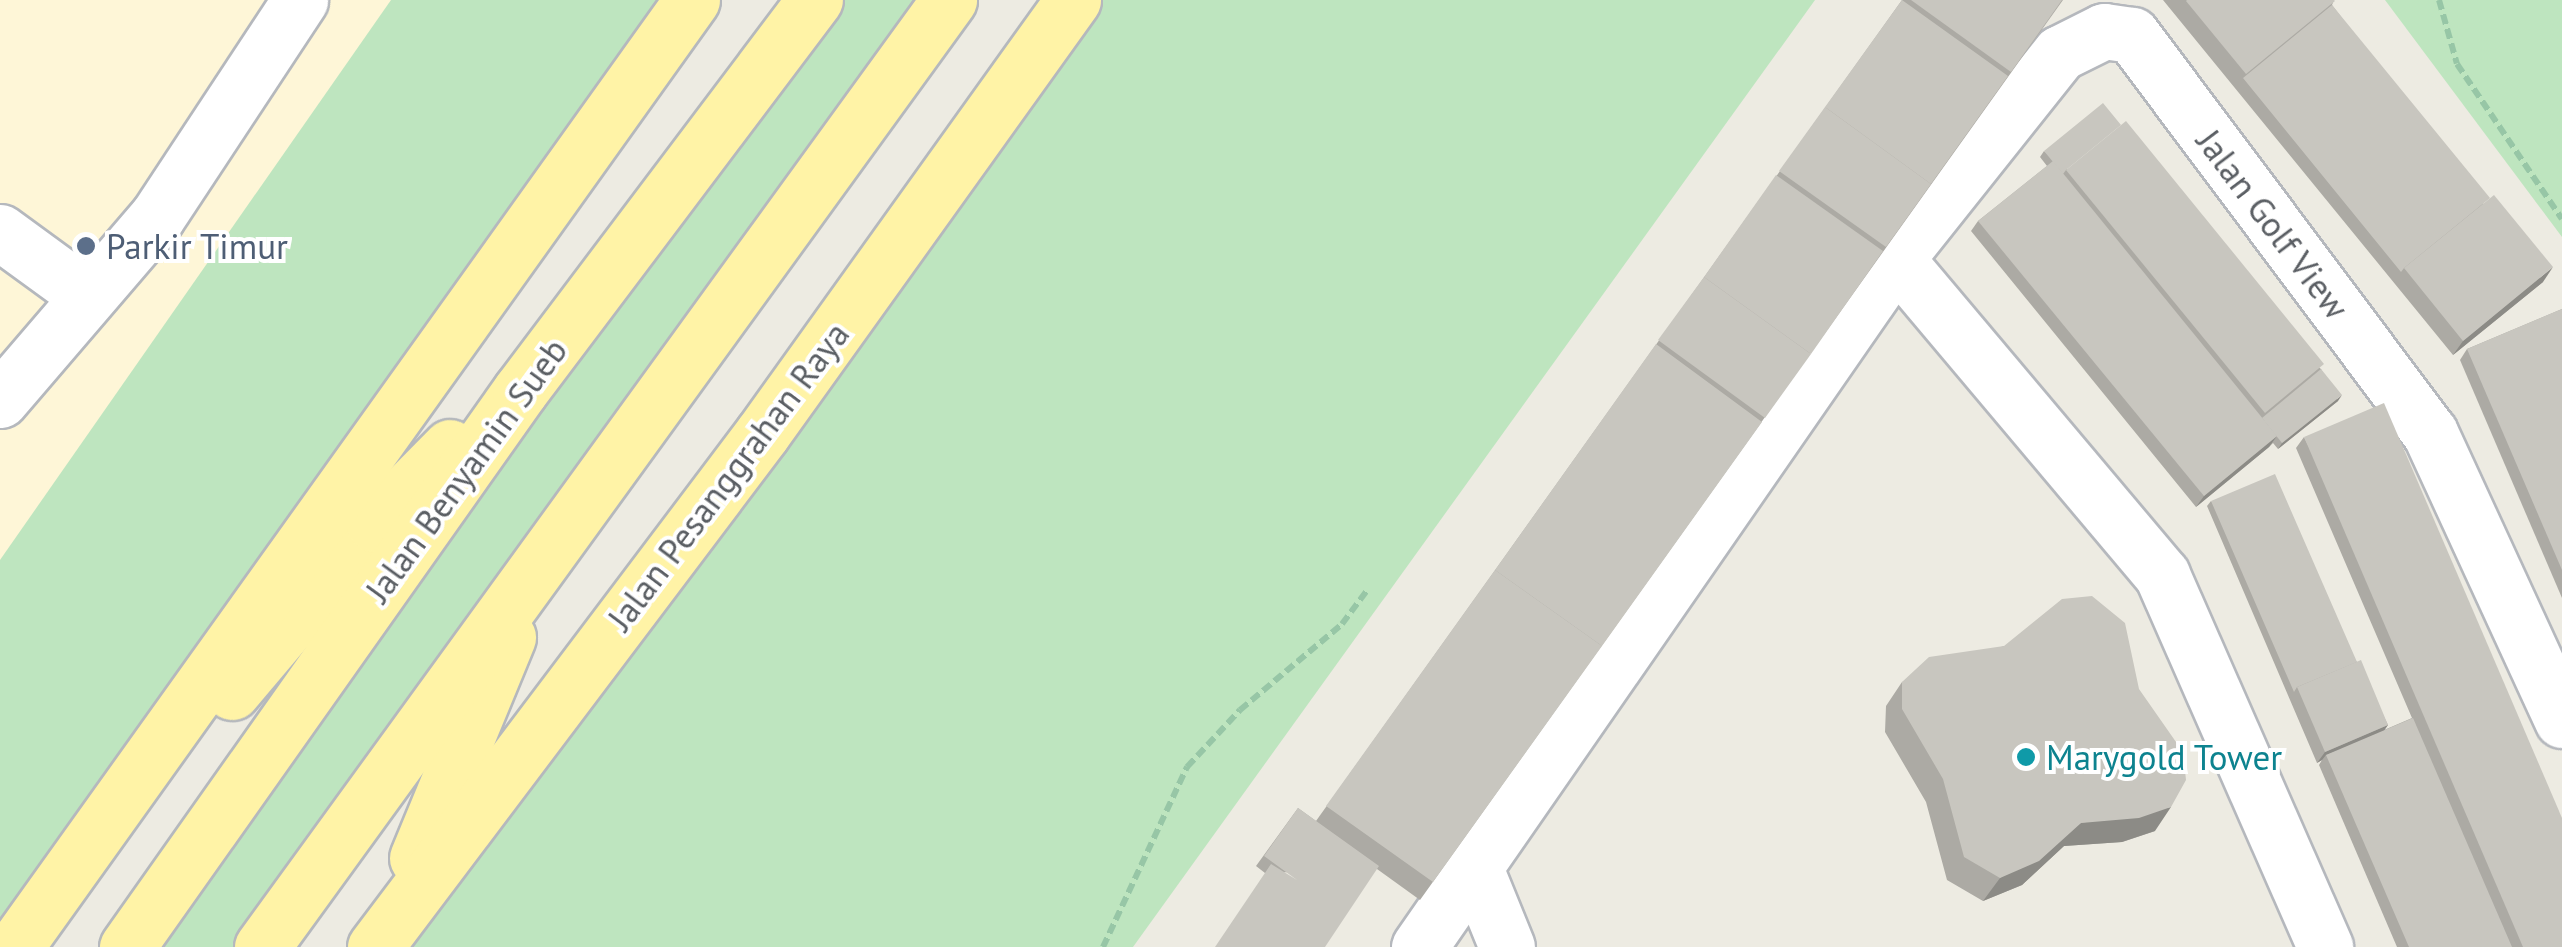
<!DOCTYPE html>
<style>
body{margin:0}
#map{position:relative;width:2562px;height:947px;overflow:hidden;background:#edebe2;font-family:"PT Sans",sans-serif}
div>[style]{position:absolute}
.commercial>*{inset:0;background:#fef6d7}
.green>*{inset:0;background:#bee5bf}
.path>*{height:6px;margin-top:-3px;transform-origin:0;background:repeating-linear-gradient(90deg,#97c6a6 0 10px,transparent 0 15px)}
.roads{filter:drop-shadow(2px 0 #b5b8bd) drop-shadow(-2px 0 #b5b8bd) drop-shadow(0 2px #b5b8bd) drop-shadow(0 -2px #b5b8bd)}
.minor>*{height:55px;margin:-27.5px;padding:0 27.5px;transform-origin:27.5px;border-radius:27.5px;background:#fff}
.major>*{height:55px;margin:-27.5px;padding:0 27.5px;transform-origin:27.5px;border-radius:27.5px;background:#fff3a6}
.wall>*{inset:0;background:#acaaa4}
.shaded-wall>*{inset:0;background:#8c8b86}
.building>*{inset:0;background:#c8c6bf}
.dots>*{width:28px;height:28px;translate:-50% -50%;box-sizing:border-box;border:5px solid #fff;border-radius:50%}
span{translate:-50% -50%;white-space:nowrap;text-align:center;line-height:1.15;-webkit-text-stroke:8px #fff;paint-order:stroke}
.street-label{font-size:35px;color:#5a5e63}
.service-label{font-size:35px;color:#4e5e75}
.left{translate:0 -50%;text-align:left}
.culture-label{font-size:35px;color:#0d838f}
</style>
<div id="map">
<div class="commercial">
<div style="clip-path:polygon(0 0,687px 0,0 945px)"></div>
</div>
<div class="green">
<div style="clip-path:polygon(391px 0,666px 0,0 930px,0 560px)"></div>
<div style="clip-path:polygon(815px 0,949px 0,262px 947px,127px 947px)"></div>
<div style="clip-path:polygon(1064px 0,1815px 0,1133px 947px,374px 947px)"></div>
<div style="clip-path:polygon(2385px 0,2562px 0,2562px 237px)"></div>
</div>
<div class="path">
<div style="left:2439px;top:0;width:66px;rotate:74.3deg"></div>
<div style="left:2457px;top:64px;width:187px;rotate:55.9deg"></div>
<div style="left:1103px;top:947px;width:199px;rotate:-65deg"></div>
<div style="left:1187px;top:767px;width:78px;rotate:-47.1deg"></div>
<div style="left:1240px;top:710px;width:133px;rotate:-40.1deg"></div>
<div style="left:1342px;top:624px;width:44px;rotate:-53.4deg"></div>
</div>
<div class="roads">
<div class="minor">
<div style="left:0;top:232px;width:105px;rotate:36.1deg"></div>
<div style="left:1896px;top:259px;width:413px;rotate:49.9deg"></div>
<div style="left:2162px;top:575px;width:406px;rotate:66.3deg"></div>
<div style="left:0;top:400px;width:241px;rotate:-49.4deg"></div>
<div style="left:157px;top:217px;width:260px;rotate:-56.6deg"></div>
<div style="left:1475px;top:868px;width:85px;rotate:67.9deg"></div>
<div style="left:1419px;top:947px;width:837px;rotate:-55.27deg"></div>
<div style="left:1896px;top:259px;width:263px;rotate:-51.5deg"></div>
<div style="left:2060px;top:53px;width:49px;rotate:-26.6deg"></div>
<div style="left:2104px;top:31px;width:28px;rotate:8deg"></div>
<div style="left:2132px;top:35px;width:497px;rotate:53.2deg"></div>
<div style="left:2430px;top:433px;width:316px;rotate:65.3deg"></div>
</div>
<div class="major">
<div style="left:232px;top:692px;width:220px;rotate:-49.8deg"></div>
<div style="left:374px;top:524px;width:108px;rotate:-45.4deg"></div>
<div style="left:417px;top:858px;width:239px;rotate:-67.6deg"></div>
<div style="left:15px;top:947px;width:1164px;rotate:-54.44deg"></div>
<div style="left:127px;top:947px;width:681px;rotate:-54.75deg"></div>
<div style="left:520px;top:391px;width:490px;rotate:-53deg"></div>
<div style="left:262px;top:947px;width:1170px;rotate:-54.04deg"></div>
<div style="left:375px;top:947px;width:643px;rotate:-52.97deg"></div>
<div style="left:762px;top:434px;width:534px;rotate:-54.38deg"></div>
</div>
</div>
<div class="wall">
<div style="clip-path:polygon(1902px 0,2063px 0,1420px 900px,1377px 869px,1265px 873px,1256px 866px,1298px 808px,1316px 821px)"></div>
<div style="clip-path:polygon(2163px 0,2334px 0,2332px 5px,2543px 282px,2453px 355px)"></div>
<div style="clip-path:polygon(2044px 151px,2321px 369px,2338px 401px,2278px 449px,2273px 443px,2269px 447px,2196px 507px,1971px 231px,1978px 221px,2047px 166px,2040px 157px)"></div>
<div style="clip-path:polygon(2562px 309px,2562px 598px,2460px 360px,2467px 349px)"></div>
<div style="clip-path:polygon(2304px 437px,2562px 947px,2397px 947px,2319px 765px,2322px 760px,2317px 763px,2207px 506px,2211px 501px,2357px 662px,2388px 725px,2384px 730px,2412px 718px,2296px 448px)"></div>
<div style="clip-path:polygon(2004px 646px,2155px 831px,2122px 842px,2064px 846px,2022px 885px,1983px 901px,1947px 880px,1926px 802px,1885px 732px,1886px 706px,1902px 682px)"></div>
</div>
<div class="shaded-wall">
<div style="clip-path:polygon(2553px 267px,2543px 282px,2453px 355px,2463px 341px)"></div>
<div style="clip-path:polygon(2342px 395px,2338px 401px,2278px 449px,2282px 443px)"></div>
<div style="clip-path:polygon(2277px 436px,2269px 447px,2196px 507px,2204px 496px)"></div>
<div style="clip-path:polygon(2388px 725px,2381px 735px,2326px 755px,2322px 760px,2317px 763px,2325px 752px)"></div>
<div style="clip-path:polygon(2171px 807px,2155px 831px,2122px 842px,2064px 846px,2022px 885px,1983px 901px,2000px 878px,2081px 823px)"></div>
</div>
<div class="building">
<div style="clip-path:polygon(1902px 0,2008px 76px,1928px 188px,1931px 184px,1825px 107px)"></div>
<div style="clip-path:polygon(1911px 0,2062px 0,2011px 72px)"></div>
<div style="clip-path:polygon(2187px 0,2334px 0,2335px 1px,2246px 74px,2186px 1px)"></div>
<div style="clip-path:polygon(2332px 5px,2490px 198px,2404px 268px,2401px 272px,2243px 78px)"></div>
<div style="clip-path:polygon(2103px 103px,2121px 125px,2066px 170px,2063px 174px,2044px 151px)"></div>
<div style="clip-path:polygon(1825px 107px,1931px 184px,1886px 247px,1779px 171px)"></div>
<div style="clip-path:polygon(2126px 121px,2324px 364px,2265px 413px,2066px 170px)"></div>
<div style="clip-path:polygon(2053px 161px,2277px 436px,2204px 496px,1978px 221px)"></div>
<div style="clip-path:polygon(1776px 175px,1883px 251px,1811px 354px,1704px 277px)"></div>
<div style="clip-path:polygon(2494px 195px,2553px 267px,2463px 341px,2404px 268px)"></div>
<div style="clip-path:polygon(1704px 277px,1811px 354px,1765px 418px,1658px 340px)"></div>
<div style="clip-path:polygon(2562px 309px,2562px 570px,2467px 349px)"></div>
<div style="clip-path:polygon(1656px 344px,1762px 422px,1597px 653px,1602px 646px,1495px 570px)"></div>
<div style="clip-path:polygon(2321px 369px,2342px 395px,2282px 443px,2262px 418px)"></div>
<div style="clip-path:polygon(2384px 403px,2562px 818px,2562px 947px,2523px 947px,2304px 437px)"></div>
<div style="clip-path:polygon(2275px 474px,2357px 662px,2297px 687px,2294px 692px,2211px 501px)"></div>
<div style="clip-path:polygon(1495px 570px,1602px 646px,1433px 882px,1326px 806px)"></div>
<div style="clip-path:polygon(2092px 596px,2125px 623px,2139px 689px,2183px 752px,2186px 780px,2171px 807px,2139px 818px,2081px 823px,2039px 861px,2000px 878px,1964px 857px,1943px 779px,1902px 709px,1902px 682px,1929px 657px,2004px 646px,2062px 599px)"></div>
<div style="clip-path:polygon(2361px 660px,2388px 725px,2325px 752px,2297px 687px)"></div>
<div style="clip-path:polygon(2413px 718px,2512px 947px,2409px 947px,2326px 755px)"></div>
<div style="clip-path:polygon(1298px 808px,1379px 866px,1325px 947px,1215px 947px,1271px 864px,1297px 880px,1264px 856px)"></div>
</div>
<div class="dots">
<div style="left:86px;top:246px;background:#5c6f8a"></div>
<div style="left:2026px;top:757px;background:#0f9aa8"></div>
</div>
<div class="street-label">
<span style="left:2273px;top:224px;rotate:53deg">Jalan Golf View</span>
<span style="left:466px;top:470px;rotate:-54deg">Jalan Benyamin Sueb</span>
<span style="left:728px;top:476px;rotate:-53deg">Jalan Pesanggrahan Raya</span>
</div>
<div class="service-label">
<span class="left" style="left:106px;top:246px">Parkir Timur</span>
</div>
<div class="culture-label">
<span class="left" style="left:2046px;top:757px">Marygold Tower</span>
</div>
</div>
